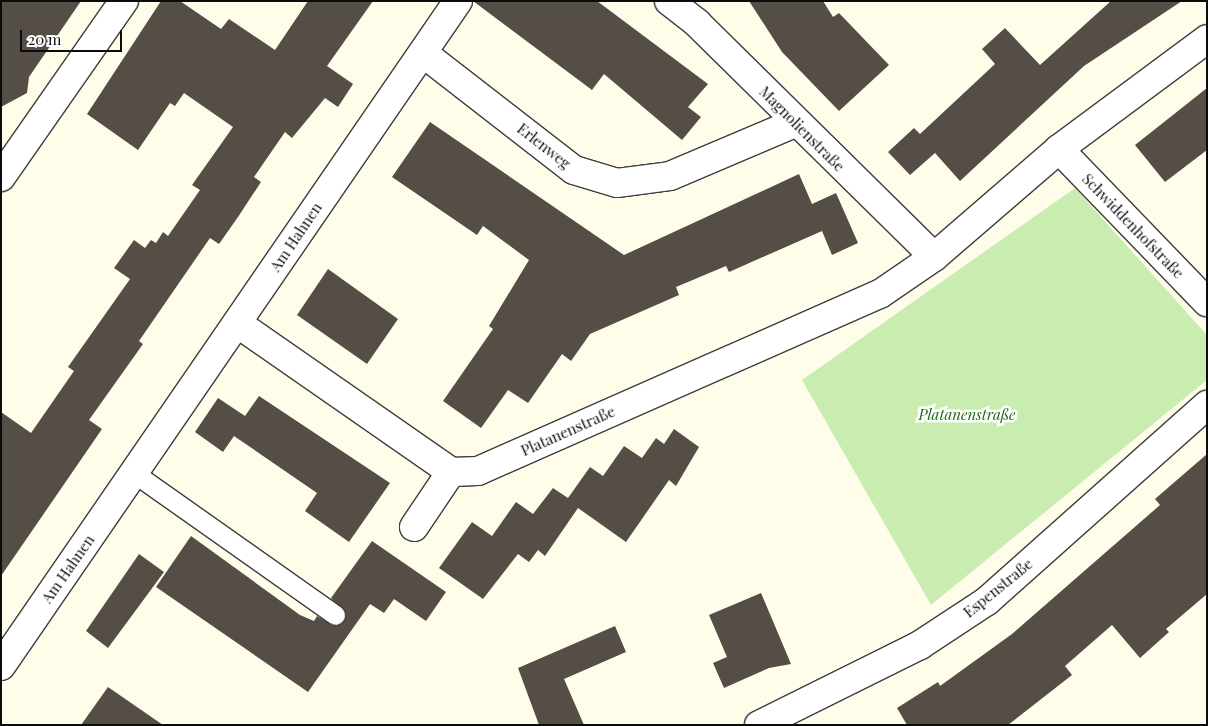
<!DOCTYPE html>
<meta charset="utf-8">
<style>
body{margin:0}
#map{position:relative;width:1208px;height:726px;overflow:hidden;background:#fffdea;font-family:"Playfair Display",serif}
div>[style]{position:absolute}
.green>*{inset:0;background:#c9edb0}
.building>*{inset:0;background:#554e47}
.roads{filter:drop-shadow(1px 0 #3e3e3e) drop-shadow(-1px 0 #3e3e3e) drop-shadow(0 1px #3e3e3e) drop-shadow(0 -1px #3e3e3e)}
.lane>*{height:19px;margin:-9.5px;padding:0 9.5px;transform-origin:9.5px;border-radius:9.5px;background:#fff}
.street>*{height:28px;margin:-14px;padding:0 14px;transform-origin:14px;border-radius:14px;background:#fff}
span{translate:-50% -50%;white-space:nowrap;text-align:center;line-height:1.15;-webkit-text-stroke:5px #fff;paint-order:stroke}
.street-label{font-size:15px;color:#0b0b0b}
.park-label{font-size:15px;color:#1e6916;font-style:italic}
.frame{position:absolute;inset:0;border:2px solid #0b0b0b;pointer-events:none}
.scale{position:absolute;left:20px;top:30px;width:102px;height:22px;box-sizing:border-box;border:2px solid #0b0b0b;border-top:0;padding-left:6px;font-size:15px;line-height:18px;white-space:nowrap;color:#0b0b0b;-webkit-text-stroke:4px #fff;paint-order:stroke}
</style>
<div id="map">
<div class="green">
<div style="clip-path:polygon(1075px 188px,1207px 335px,1207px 380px,931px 605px,802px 380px)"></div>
</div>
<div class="building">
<div style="clip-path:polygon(1px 1px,81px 1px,29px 77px,27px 93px,1px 107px)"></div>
<div style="clip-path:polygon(161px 1px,180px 1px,221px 29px,229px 19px,275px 50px,308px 1px,373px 1px,327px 66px,353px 84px,338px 107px,325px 98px,292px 138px,285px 132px,254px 177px,261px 182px,238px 217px,219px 244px,210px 238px,139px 341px,143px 344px,89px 420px,102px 429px,1px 576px,1px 412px,31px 433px,74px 371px,68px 367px,130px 279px,114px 268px,134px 240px,145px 248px,151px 240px,156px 243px,163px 232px,168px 236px,200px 190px,192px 185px,233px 127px,184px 93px,175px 106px,170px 103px,138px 150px,87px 114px)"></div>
<div style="clip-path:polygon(473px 1px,597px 1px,708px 84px,688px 107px,701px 117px,682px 140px,604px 74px,592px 90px)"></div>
<div style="clip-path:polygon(749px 1px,823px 1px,833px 17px,839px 13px,889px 65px,839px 111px,782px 52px)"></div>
<div style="clip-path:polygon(1111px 1px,1182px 1px,1084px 66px,960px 181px,935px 153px,910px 175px,888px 152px,914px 128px,920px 134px,995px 64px,982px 49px,1005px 28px,1040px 65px)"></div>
<div style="clip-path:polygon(1207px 88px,1207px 150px,1165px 182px,1135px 145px)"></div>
<div style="clip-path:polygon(430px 122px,624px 255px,799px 174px,812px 204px,836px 193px,858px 243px,832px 255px,822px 231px,729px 272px,726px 266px,676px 287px,679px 295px,590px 334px,571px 361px,562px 354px,528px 403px,508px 390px,481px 428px,443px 401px,493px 329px,489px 326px,529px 260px,483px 226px,477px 235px,392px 177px)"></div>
<div style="clip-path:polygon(328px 269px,398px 319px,367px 364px,297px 315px)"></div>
<div style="clip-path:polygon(259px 396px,390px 483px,349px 542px,305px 511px,317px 493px,234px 436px,223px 452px,195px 432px,218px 398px,245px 416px)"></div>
<div style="clip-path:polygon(674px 429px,699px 447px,676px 486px,669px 480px,626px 542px,578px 508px,545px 556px,538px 550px,529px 562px,518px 554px,483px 599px,439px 568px,472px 522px,492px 536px,516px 502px,533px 514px,553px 488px,568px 498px,590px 467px,603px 476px,624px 446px,642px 458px,656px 438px,664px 444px)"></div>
<div style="clip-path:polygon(1207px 454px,1207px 594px,1166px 629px,1169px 632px,1140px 658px,1112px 625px,1065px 666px,1072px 675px,1008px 725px,907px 725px,897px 708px,938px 682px,940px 686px,1012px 634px,1160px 505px,1155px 499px)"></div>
<div style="clip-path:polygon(191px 536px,300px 615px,314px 621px,317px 616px,334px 626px,346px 616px,331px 598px,372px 541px,446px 592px,426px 621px,394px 599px,384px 613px,370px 604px,308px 692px,156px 587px)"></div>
<div style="clip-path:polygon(139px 554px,164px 572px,108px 648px,86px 631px)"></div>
<div style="clip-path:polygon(761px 593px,791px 664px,769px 668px,724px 688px,713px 663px,727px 657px,709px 615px)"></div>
<div style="clip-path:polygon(615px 626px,626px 652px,564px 679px,584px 725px,539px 725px,518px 668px)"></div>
<div style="clip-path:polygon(108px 687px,163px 725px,81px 725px)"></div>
</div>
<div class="roads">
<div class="lane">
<div style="left:134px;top:473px;width:246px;rotate:35.2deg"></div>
</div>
<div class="street">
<div style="left:669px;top:1px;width:36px;rotate:38deg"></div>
<div style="left:697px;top:23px;width:333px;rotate:44.6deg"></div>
<div style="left:423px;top:53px;width:191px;rotate:37.8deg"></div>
<div style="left:574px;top:170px;width:45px;rotate:16.8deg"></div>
<div style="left:617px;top:183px;width:53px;rotate:-7.5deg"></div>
<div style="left:670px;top:176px;width:136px;rotate:-23deg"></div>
<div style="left:1059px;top:149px;width:213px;rotate:46deg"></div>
<div style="left:1px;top:177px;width:215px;rotate:-55.1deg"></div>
<div style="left:237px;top:323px;width:261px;rotate:34.8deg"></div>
<div style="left:451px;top:472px;width:27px;rotate:-2deg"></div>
<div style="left:478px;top:471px;width:439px;rotate:-23.8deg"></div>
<div style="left:880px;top:294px;width:65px;rotate:-34.4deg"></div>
<div style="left:934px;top:257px;width:165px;rotate:-40.8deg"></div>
<div style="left:1059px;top:149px;width:184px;rotate:-36.6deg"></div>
<div style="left:414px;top:527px;width:66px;rotate:-56.1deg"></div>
<div style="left:1px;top:666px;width:807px;rotate:-55.5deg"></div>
<div style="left:759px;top:725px;width:180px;rotate:-26.4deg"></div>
<div style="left:920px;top:645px;width:80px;rotate:-33.3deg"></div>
<div style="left:987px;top:601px;width:295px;rotate:-41.7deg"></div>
</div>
</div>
<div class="street-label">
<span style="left:802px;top:129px;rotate:45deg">Magnolienstraße</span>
<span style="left:544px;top:146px;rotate:38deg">Erlenweg</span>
<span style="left:1133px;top:226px;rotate:46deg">Schwiddenhofstraße</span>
<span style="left:296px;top:237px;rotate:-56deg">Am Hahnen</span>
<span style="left:568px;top:431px;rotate:-24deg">Platanenstraße</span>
<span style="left:68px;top:569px;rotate:-55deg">Am Hahnen</span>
<span style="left:998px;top:588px;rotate:-39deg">Espenstraße</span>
</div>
<div class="park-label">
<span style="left:967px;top:415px">Platanenstraße</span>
</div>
<div class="frame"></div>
<div class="scale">20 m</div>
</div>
